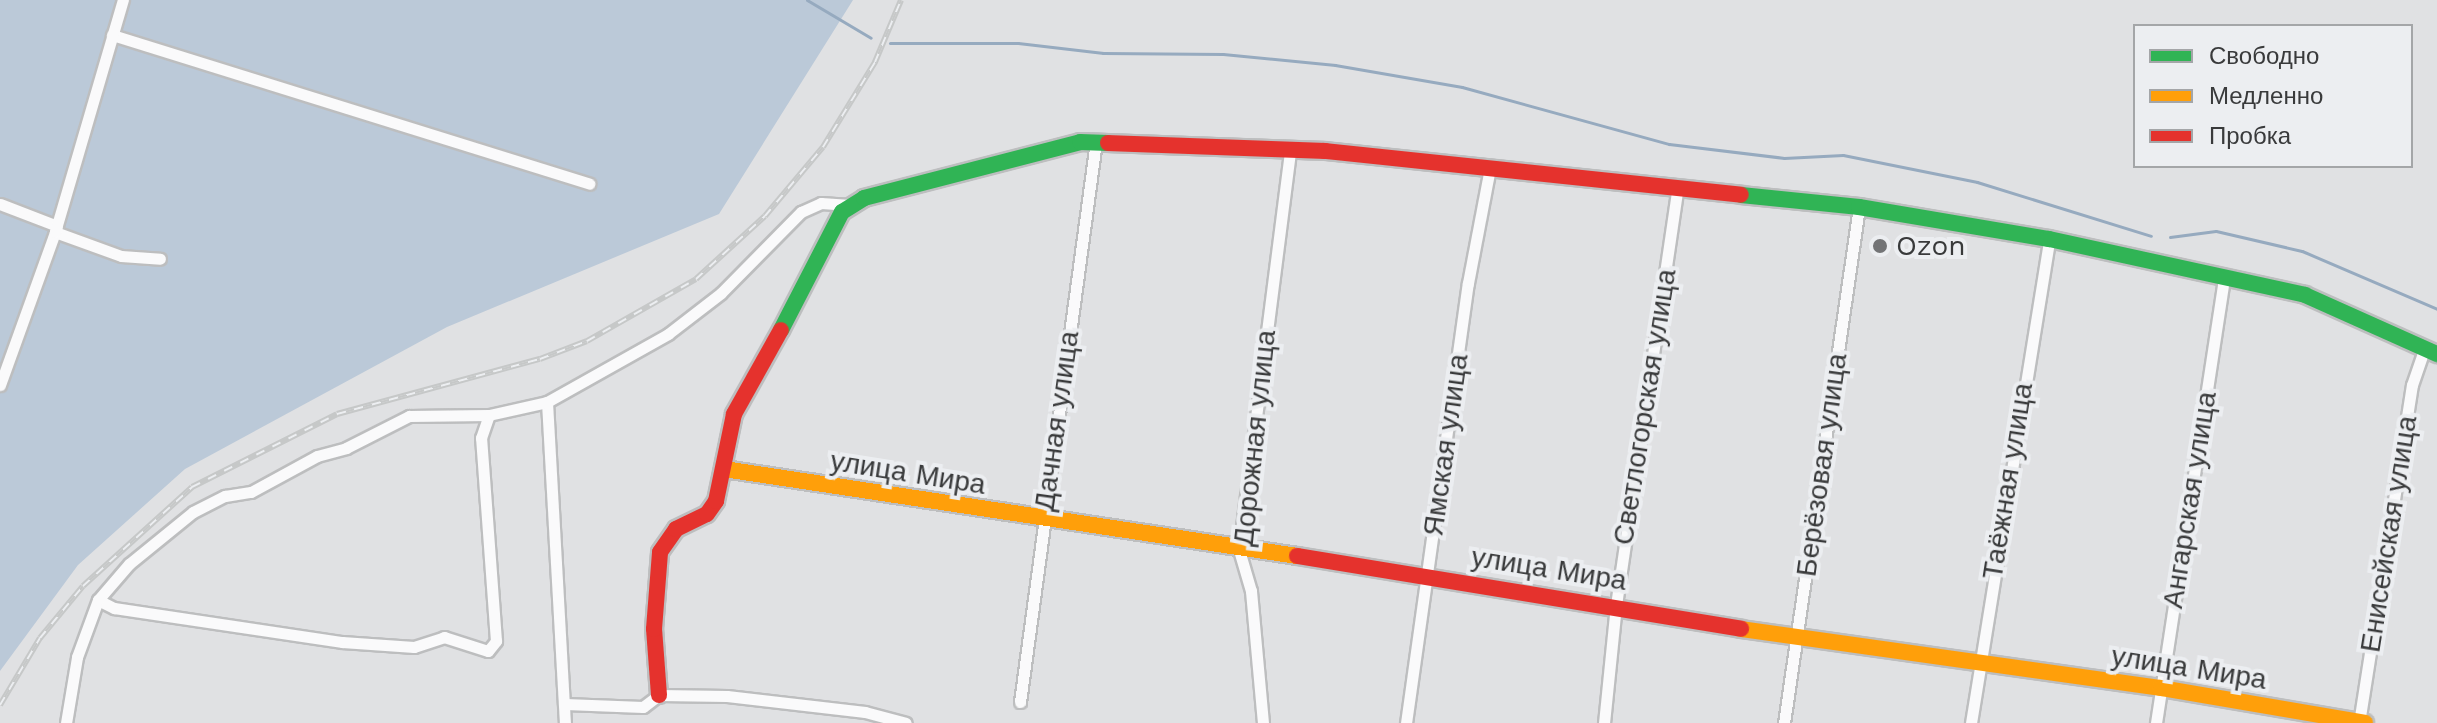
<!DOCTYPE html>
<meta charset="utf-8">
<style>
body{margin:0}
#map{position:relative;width:2437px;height:723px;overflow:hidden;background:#e0e1e3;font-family:"Work Sans",sans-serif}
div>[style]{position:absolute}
.green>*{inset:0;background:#bbc9d8}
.stream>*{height:3px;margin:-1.5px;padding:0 1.5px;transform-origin:1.5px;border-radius:1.5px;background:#96aabf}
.roads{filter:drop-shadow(2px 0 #bdbebf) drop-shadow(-2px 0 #bdbebf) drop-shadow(0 2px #bdbebf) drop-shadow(0 -2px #bdbebf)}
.street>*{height:11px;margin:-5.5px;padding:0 5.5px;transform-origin:5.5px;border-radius:5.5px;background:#fafafb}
.fast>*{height:16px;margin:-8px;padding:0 8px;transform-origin:8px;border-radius:8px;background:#30b455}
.slow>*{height:16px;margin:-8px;padding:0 8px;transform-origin:8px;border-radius:8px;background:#ff9f0a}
.jam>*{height:16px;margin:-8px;padding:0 8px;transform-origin:8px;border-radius:8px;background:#e5322d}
.rail>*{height:6px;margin-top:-3px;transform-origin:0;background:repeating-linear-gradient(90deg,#eceef1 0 9px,#c6c8c8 0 18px);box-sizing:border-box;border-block:2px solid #c6c8c8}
.dots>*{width:22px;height:22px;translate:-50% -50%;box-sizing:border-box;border:4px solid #eceef1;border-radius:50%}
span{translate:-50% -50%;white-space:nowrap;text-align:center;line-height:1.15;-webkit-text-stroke:8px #eceef1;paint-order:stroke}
.poi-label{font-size:28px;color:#393a3b}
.left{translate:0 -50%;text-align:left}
.street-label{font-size:28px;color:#393a3b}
.legend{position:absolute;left:2133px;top:24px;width:280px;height:144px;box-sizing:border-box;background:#eceef1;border:2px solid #a4a6a8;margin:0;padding:10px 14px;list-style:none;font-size:24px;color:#393a3b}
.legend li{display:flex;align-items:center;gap:16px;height:40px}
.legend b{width:40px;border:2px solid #a4a6a8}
</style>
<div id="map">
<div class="green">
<div style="clip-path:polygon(0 0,853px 0,719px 214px,447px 327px,185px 469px,78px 565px,0 671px)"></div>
</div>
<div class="stream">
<div style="left:807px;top:0;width:74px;rotate:30.7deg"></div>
<div style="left:890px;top:43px;width:128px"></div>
<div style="left:1018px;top:43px;width:86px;rotate:6.7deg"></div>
<div style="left:1103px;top:53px;width:120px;rotate:0.5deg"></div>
<div style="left:1223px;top:54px;width:113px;rotate:5.6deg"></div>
<div style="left:1335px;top:65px;width:129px;rotate:9.8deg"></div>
<div style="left:1462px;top:87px;width:215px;rotate:15.4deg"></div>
<div style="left:1669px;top:144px;width:116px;rotate:6.9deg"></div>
<div style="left:1784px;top:158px;width:59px;rotate:-2.9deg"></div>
<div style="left:1843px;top:155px;width:137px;rotate:11.4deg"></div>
<div style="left:1977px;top:182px;width:182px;rotate:17.2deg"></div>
<div style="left:2170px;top:237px;width:46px;rotate:-7.4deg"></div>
<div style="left:2216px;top:231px;width:88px;rotate:13.1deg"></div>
<div style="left:2302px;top:251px;width:147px;rotate:23.2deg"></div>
</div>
<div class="roads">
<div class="street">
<div style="left:112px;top:35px;width:500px;rotate:17.3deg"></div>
<div style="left:0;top:204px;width:61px;rotate:21.1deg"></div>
<div style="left:55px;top:232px;width:70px;rotate:20deg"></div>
<div style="left:121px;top:256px;width:39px;rotate:4deg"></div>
<div style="left:0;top:385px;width:163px;rotate:-70.2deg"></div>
<div style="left:55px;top:232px;width:242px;rotate:-73.7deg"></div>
<div style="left:547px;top:402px;width:322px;rotate:86.8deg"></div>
<div style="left:98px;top:600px;width:18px;rotate:27deg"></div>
<div style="left:114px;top:608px;width:231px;rotate:8.5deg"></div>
<div style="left:342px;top:642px;width:72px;rotate:4deg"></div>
<div style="left:414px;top:647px;width:32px;rotate:-18deg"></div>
<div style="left:444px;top:637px;width:46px;rotate:17.7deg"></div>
<div style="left:488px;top:651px;width:13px;rotate:-51deg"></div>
<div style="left:496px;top:641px;width:204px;rotate:-94.2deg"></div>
<div style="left:481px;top:438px;width:24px;rotate:-71deg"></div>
<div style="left:1020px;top:702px;width:566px;rotate:-82.28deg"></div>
<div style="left:565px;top:704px;width:78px;rotate:2.2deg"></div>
<div style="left:643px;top:707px;width:20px;rotate:-37deg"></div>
<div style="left:659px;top:695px;width:68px;rotate:0.8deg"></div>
<div style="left:727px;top:696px;width:139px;rotate:6.6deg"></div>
<div style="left:865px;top:712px;width:42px;rotate:15deg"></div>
<div style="left:66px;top:723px;width:67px;rotate:-80.5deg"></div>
<div style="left:77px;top:657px;width:61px;rotate:-69.8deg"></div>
<div style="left:98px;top:600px;width:48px;rotate:-49.3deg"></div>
<div style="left:129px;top:564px;width:82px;rotate:-39.1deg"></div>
<div style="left:193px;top:512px;width:36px;rotate:-27deg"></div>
<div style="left:225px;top:496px;width:26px;rotate:-9deg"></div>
<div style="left:251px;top:492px;width:75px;rotate:-28.6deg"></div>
<div style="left:317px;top:456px;width:30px;rotate:-15deg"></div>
<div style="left:346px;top:448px;width:71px;rotate:-26.9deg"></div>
<div style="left:409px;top:416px;width:80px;rotate:-0.7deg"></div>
<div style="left:489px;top:415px;width:59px;rotate:-12.6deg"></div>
<div style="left:547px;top:402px;width:139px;rotate:-29.3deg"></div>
<div style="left:668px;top:334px;width:67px;rotate:-37.7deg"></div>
<div style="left:721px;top:293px;width:114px;rotate:-45.4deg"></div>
<div style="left:801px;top:212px;width:22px;rotate:-24deg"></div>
<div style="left:821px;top:203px;width:29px;rotate:4deg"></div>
<div style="left:1263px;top:723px;width:133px;rotate:-95.2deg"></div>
<div style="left:1251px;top:591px;width:43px;rotate:-106.3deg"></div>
<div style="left:1239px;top:550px;width:401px;rotate:-82.7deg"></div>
<div style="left:1406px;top:723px;width:444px;rotate:-82deg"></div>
<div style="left:1468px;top:283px;width:117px;rotate:-79.2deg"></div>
<div style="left:1604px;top:723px;width:119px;rotate:-84.2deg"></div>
<div style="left:1616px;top:605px;width:423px;rotate:-81.6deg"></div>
<div style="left:1784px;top:723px;width:521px;rotate:-81.73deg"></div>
<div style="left:1971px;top:723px;width:490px;rotate:-80.8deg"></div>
<div style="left:2156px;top:723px;width:451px;rotate:-81.3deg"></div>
<div style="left:2359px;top:723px;width:342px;rotate:-81.1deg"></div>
<div style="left:2412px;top:385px;width:40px;rotate:-71.1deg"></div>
</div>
<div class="fast">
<div style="left:1741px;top:195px;width:119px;rotate:5.8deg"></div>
<div style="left:1859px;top:207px;width:193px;rotate:9.6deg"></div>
<div style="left:2049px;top:239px;width:262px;rotate:12.3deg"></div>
<div style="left:2305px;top:295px;width:145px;rotate:24.1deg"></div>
<div style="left:781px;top:330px;width:133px;rotate:-62.7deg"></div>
<div style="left:842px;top:212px;width:26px;rotate:-32deg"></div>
<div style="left:864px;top:198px;width:223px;rotate:-14.5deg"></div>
<div style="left:1080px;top:142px;width:28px;rotate:2deg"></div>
</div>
<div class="slow">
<div style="left:724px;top:469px;width:580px;rotate:8.63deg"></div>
<div style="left:1741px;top:629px;width:424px;rotate:8deg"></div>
<div style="left:2161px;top:688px;width:207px;rotate:9.7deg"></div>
</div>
<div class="jam">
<div style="left:1108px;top:143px;width:217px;rotate:2.1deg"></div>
<div style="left:1325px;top:151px;width:418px;rotate:6deg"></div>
<div style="left:1297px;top:556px;width:450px;rotate:9.3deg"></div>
<div style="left:659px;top:695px;width:66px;rotate:-94.3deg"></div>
<div style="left:654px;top:629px;width:77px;rotate:-85.5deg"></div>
<div style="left:660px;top:552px;width:28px;rotate:-55deg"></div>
<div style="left:676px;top:529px;width:34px;rotate:-26deg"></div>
<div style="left:707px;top:514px;width:16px;rotate:-55deg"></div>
<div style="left:716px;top:501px;width:89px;rotate:-78.3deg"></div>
<div style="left:734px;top:414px;width:96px;rotate:-60.8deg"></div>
</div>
</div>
<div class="rail">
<div style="left:0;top:705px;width:78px;rotate:-59.2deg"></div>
<div style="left:40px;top:638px;width:67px;rotate:-50.4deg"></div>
<div style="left:83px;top:586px;width:147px;rotate:-42.2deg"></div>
<div style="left:192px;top:487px;width:162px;rotate:-26.7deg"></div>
<div style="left:337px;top:414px;width:210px;rotate:-15.2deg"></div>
<div style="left:540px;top:359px;width:50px;rotate:-21deg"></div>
<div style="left:587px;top:341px;width:125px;rotate:-29.6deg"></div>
<div style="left:696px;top:279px;width:93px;rotate:-42.4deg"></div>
<div style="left:765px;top:216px;width:90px;rotate:-50deg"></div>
<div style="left:823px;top:147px;width:100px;rotate:-58.5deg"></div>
<div style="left:875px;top:62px;width:67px;rotate:-67.2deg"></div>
</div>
<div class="dots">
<div style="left:1880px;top:246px;background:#737476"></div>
</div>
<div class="poi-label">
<span class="left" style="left:1896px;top:246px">Ozon</span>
</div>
<div class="street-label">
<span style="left:1645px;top:407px;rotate:-81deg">Светлогорская улица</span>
<span style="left:1057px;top:421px;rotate:-82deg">Дачная улица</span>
<span style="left:1255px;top:438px;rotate:-84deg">Дорожная улица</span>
<span style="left:1446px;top:445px;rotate:-82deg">Ямская улица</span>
<span style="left:1822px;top:465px;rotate:-82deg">Берёзовая улица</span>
<span style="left:908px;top:473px;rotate:9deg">улица Мира</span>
<span style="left:2008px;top:481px;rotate:-81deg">Таёжная улица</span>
<span style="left:2190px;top:500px;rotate:-81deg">Ангарская улица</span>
<span style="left:2389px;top:534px;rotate:-81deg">Енисейская улица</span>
<span style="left:1549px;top:569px;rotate:9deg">улица Мира</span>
<span style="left:2189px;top:668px;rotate:9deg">улица Мира</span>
</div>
<ul class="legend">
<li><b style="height:10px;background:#30b455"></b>Свободно</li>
<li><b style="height:10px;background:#ff9f0a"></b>Медленно</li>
<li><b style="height:10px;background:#e5322d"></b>Пробка</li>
</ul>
</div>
